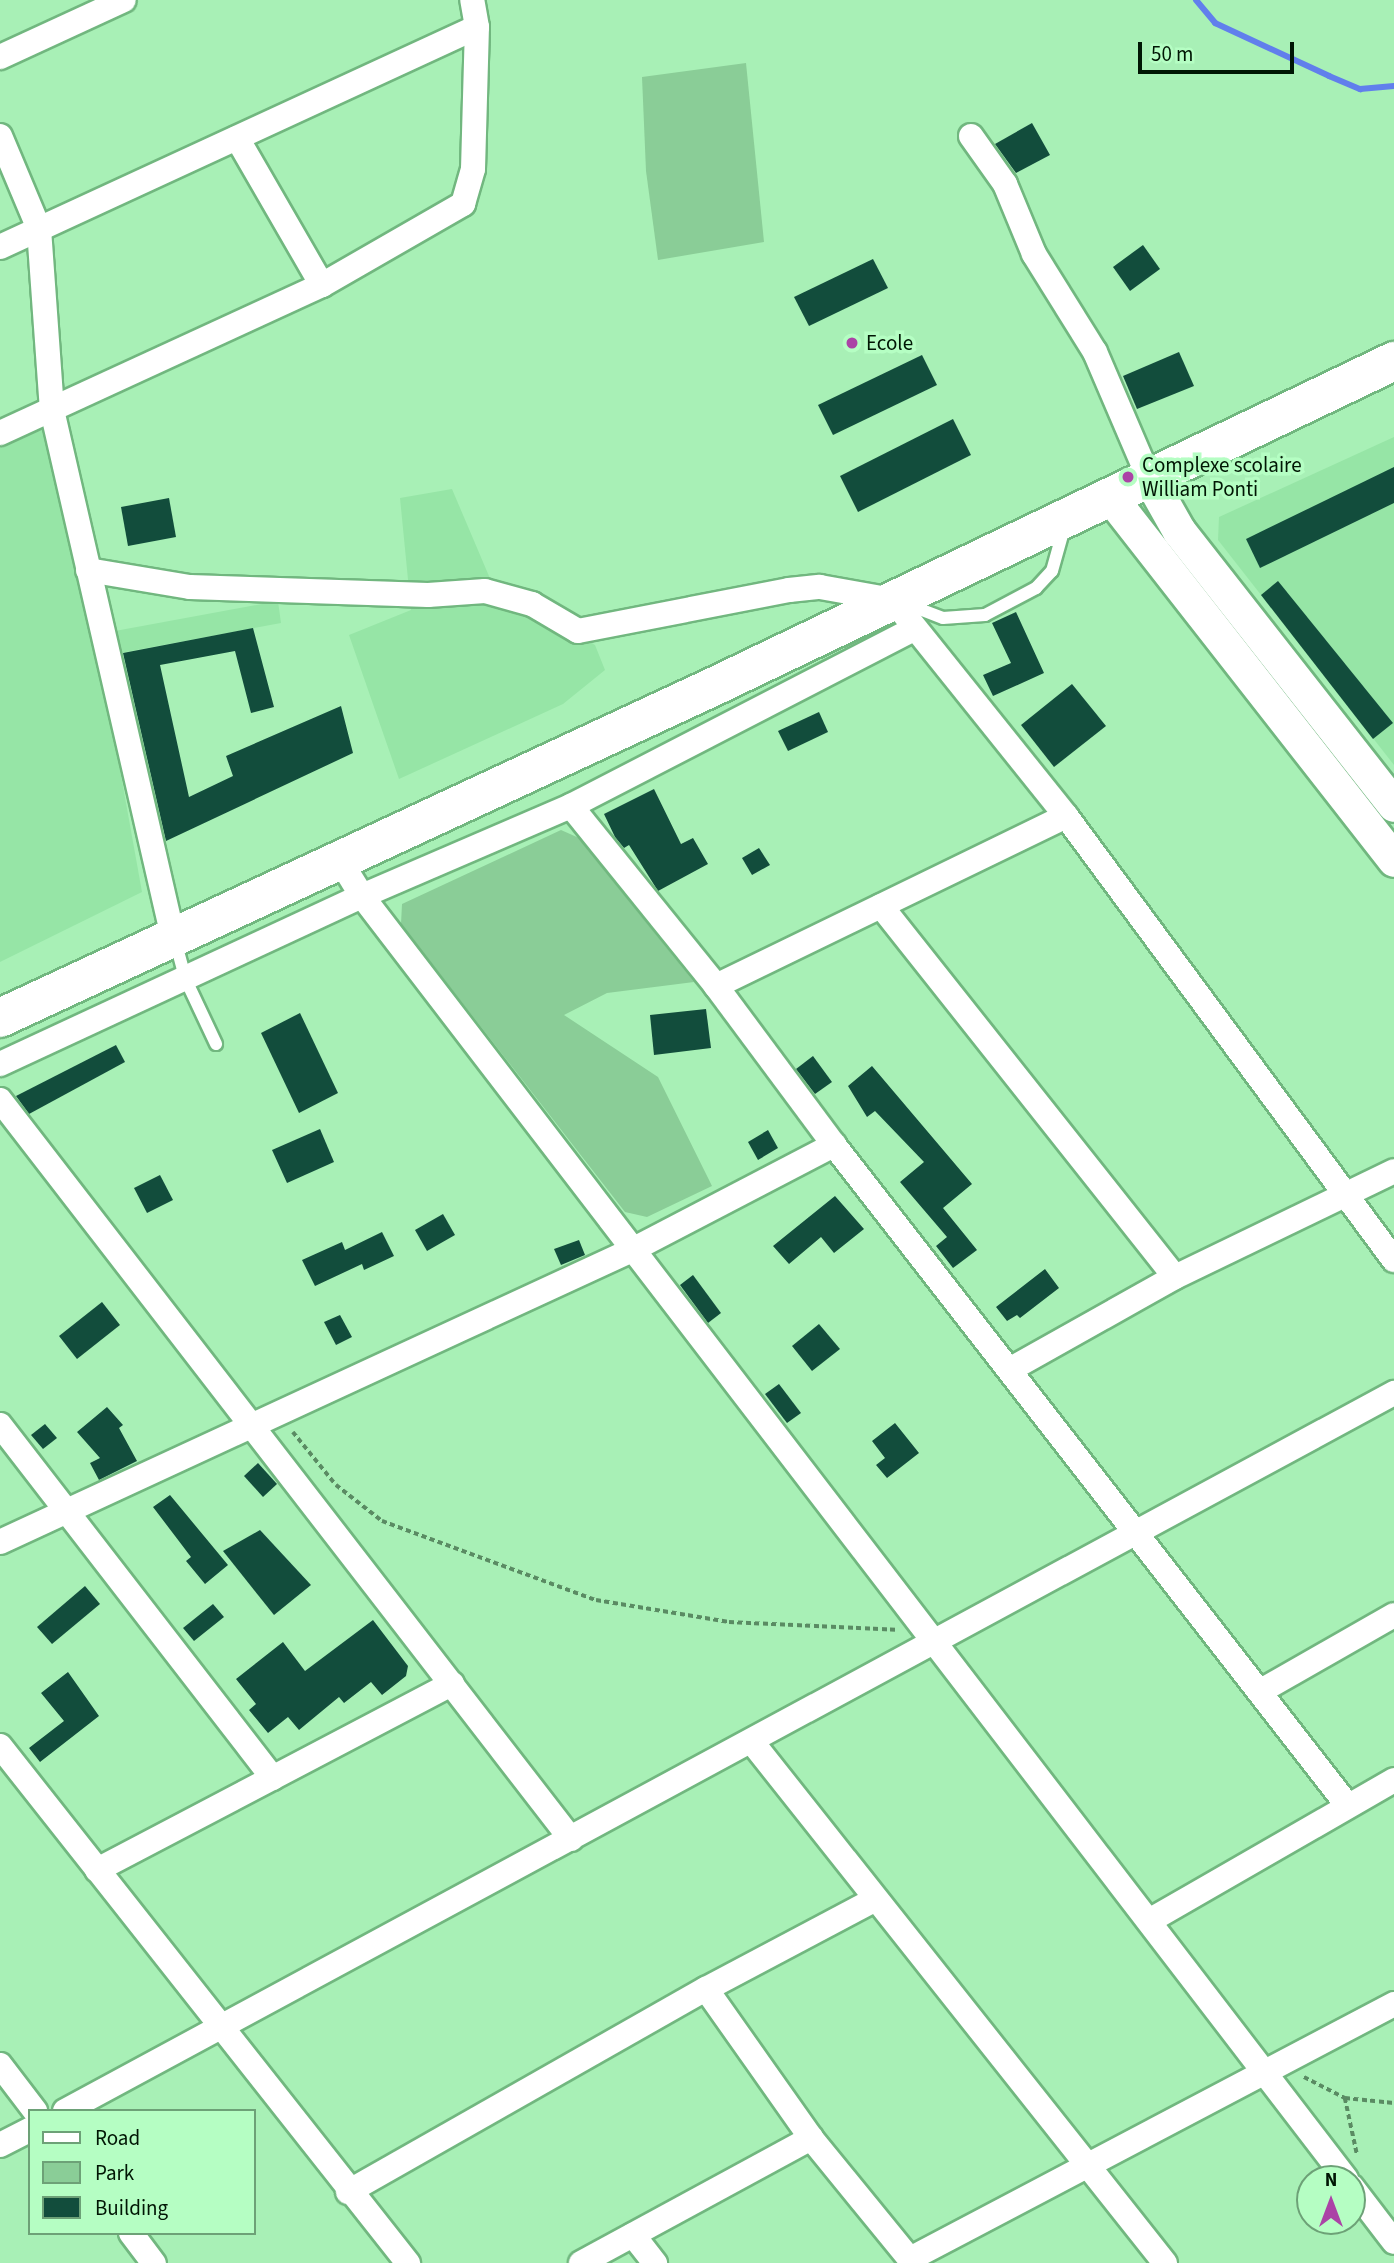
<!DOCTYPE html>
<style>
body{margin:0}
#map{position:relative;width:1394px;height:2263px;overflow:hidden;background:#a8f0b6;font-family:"Source Sans 3",sans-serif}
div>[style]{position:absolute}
.built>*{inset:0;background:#96e5a6}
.green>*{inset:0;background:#8acd97}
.stream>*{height:6px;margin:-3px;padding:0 3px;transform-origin:3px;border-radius:3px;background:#617fec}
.building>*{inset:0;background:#124d3c}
.path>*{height:3.5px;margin-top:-1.75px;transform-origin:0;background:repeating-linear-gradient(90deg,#5a8b63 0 5px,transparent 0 8.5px)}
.roads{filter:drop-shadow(2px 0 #71b77f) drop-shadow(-2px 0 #71b77f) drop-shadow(0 2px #71b77f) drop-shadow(0 -2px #71b77f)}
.lane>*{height:12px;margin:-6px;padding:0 6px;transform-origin:6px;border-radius:6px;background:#fff}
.street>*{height:24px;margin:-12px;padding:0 12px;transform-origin:12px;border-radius:12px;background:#fff}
.secondary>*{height:33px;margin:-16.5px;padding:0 16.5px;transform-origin:16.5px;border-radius:16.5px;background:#fff}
.highway>*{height:38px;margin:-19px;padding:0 19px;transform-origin:19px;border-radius:19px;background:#fff}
.dots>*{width:19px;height:19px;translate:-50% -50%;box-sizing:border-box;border:4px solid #b5fec3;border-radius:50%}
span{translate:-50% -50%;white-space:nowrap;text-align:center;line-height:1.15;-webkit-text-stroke:7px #b5fec3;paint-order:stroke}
.poi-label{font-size:21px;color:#001604}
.left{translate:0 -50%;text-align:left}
.legend{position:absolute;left:28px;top:2109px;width:228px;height:126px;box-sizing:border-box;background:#b5fec3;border:2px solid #6da177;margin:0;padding:9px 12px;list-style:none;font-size:21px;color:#001604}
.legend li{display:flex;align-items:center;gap:14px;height:35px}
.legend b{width:35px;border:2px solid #6da177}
.north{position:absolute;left:1296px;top:2165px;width:70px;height:70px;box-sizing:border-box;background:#b5fec3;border:2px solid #6da177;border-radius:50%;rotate:0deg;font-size:19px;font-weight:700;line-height:28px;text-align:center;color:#001604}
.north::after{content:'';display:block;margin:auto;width:24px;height:32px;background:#ab43a6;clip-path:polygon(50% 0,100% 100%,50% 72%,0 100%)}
.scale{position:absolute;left:1138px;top:42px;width:156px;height:32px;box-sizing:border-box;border:4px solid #001604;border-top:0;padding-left:9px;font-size:21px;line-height:24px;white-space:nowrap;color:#001604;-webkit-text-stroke:5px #b5fec3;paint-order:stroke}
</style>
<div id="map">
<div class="built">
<div style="clip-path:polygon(54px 402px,142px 892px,0 962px,0 428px)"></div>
<div style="clip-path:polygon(1394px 437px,1394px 765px,1218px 540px,1219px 517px)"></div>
<div style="clip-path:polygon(452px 489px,500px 602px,533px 607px,595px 645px,605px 670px,563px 704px,399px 779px,349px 635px,411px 610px,400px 498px)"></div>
<div style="clip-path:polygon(278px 601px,281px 623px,120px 653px,115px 631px)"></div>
</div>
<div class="green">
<div style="clip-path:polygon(746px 63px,764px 242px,658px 260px,646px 171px,642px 77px)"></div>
<div style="clip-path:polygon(561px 830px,579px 838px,694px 982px,607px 993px,564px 1015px,658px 1077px,712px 1186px,647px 1217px,625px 1212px,401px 924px,402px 904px)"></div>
</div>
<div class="stream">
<div style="left:1196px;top:0;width:30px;rotate:50deg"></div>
<div style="left:1215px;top:23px;width:126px;rotate:24.9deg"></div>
<div style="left:1329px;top:76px;width:34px;rotate:23deg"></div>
<div style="left:1360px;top:89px;width:34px;rotate:-5deg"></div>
</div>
<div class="building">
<div style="clip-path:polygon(1032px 123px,1050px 155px,1016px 173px,995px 144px)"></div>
<div style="clip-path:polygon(1143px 245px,1160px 269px,1130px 291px,1113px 267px)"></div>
<div style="clip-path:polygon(873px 259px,888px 288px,809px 326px,794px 297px)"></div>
<div style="clip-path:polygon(1179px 352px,1194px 386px,1137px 409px,1123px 376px)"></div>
<div style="clip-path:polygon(922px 355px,937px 385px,833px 435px,818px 405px)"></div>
<div style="clip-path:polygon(953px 419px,971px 455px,858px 512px,840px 476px)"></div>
<div style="clip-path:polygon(1394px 467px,1394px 503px,1260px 568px,1246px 539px)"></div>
<div style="clip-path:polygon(169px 498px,176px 537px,128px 546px,121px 507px)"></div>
<div style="clip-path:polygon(1278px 581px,1393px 723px,1373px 739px,1261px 595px)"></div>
<div style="clip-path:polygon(1016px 612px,1044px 673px,993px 696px,983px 675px,1011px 663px,992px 623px)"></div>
<div style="clip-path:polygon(253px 628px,274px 707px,251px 713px,235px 651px,160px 665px,189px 797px,233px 776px,226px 756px,341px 706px,353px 753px,166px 841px,123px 653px)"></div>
<div style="clip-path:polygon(1072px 684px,1106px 726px,1054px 767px,1021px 725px)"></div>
<div style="clip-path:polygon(819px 712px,828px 732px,788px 751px,778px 731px)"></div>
<div style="clip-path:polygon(654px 789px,681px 844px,693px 838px,708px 864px,658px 891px,629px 845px,624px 848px,615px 837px,604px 814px)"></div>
<div style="clip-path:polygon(759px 848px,770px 865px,752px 875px,742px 858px)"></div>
<div style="clip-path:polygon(706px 1009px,711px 1048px,654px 1055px,650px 1015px)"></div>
<div style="clip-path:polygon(300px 1013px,338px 1093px,299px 1113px,261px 1033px)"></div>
<div style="clip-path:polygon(116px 1045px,125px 1062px,29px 1114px,16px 1096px)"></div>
<div style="clip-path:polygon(813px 1056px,832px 1082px,815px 1094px,796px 1069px)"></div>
<div style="clip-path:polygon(872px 1066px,972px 1184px,943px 1208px,977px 1250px,953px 1268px,936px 1246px,947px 1237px,900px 1182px,924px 1162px,875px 1111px,867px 1117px,848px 1086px)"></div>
<div style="clip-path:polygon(320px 1129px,334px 1162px,287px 1183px,272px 1150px)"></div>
<div style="clip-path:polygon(768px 1130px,778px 1148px,758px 1160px,748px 1142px)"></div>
<div style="clip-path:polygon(160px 1175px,173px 1200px,147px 1213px,134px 1188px)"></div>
<div style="clip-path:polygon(835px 1196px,864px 1229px,834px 1253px,821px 1237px,789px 1264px,773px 1246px)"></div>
<div style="clip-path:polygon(443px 1214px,455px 1235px,427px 1251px,415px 1230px)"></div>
<div style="clip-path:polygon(382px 1232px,394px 1256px,364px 1270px,362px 1264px,315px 1286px,302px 1260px,342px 1242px,345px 1250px)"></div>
<div style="clip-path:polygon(579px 1240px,585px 1255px,561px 1265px,554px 1249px)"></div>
<div style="clip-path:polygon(1045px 1269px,1059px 1288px,1020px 1318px,1017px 1315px,1007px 1321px,996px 1307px)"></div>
<div style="clip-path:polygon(693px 1275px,721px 1313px,708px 1323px,680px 1285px)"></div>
<div style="clip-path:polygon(102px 1302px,120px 1325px,77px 1359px,59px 1336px)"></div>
<div style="clip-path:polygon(340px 1315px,352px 1337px,336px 1345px,324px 1322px)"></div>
<div style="clip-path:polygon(819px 1324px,840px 1349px,812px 1371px,792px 1346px)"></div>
<div style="clip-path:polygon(779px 1384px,801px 1413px,787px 1423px,765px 1394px)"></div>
<div style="clip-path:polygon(107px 1407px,123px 1425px,119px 1428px,137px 1461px,99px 1480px,90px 1463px,100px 1458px,77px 1432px)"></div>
<div style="clip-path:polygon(895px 1423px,919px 1453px,887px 1478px,876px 1465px,885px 1458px,872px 1441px)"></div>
<div style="clip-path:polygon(45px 1424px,57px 1438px,43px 1449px,31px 1435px)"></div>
<div style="clip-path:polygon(258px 1463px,277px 1484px,263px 1497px,244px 1476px)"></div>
<div style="clip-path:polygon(170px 1495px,228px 1565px,205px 1584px,186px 1561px,191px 1557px,153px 1507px)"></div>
<div style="clip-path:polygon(260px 1530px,311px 1585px,274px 1615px,223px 1551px)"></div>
<div style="clip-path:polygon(85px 1586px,100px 1604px,52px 1644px,37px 1627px)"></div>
<div style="clip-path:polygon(213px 1604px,224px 1617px,194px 1641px,183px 1628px)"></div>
<div style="clip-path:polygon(373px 1620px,408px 1666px,406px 1676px,382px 1695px,371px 1682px,344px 1703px,339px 1697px,299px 1730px,288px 1717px,268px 1733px,249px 1710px,256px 1704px,236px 1679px,283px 1642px,305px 1671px)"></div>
<div style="clip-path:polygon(68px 1672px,99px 1716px,40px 1762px,29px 1748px,64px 1721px,41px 1693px)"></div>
</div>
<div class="path">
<div style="left:293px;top:1432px;width:68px;rotate:50.9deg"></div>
<div style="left:336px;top:1485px;width:58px;rotate:38deg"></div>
<div style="left:382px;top:1521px;width:228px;rotate:20.3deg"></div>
<div style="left:596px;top:1600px;width:135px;rotate:9.4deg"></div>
<div style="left:729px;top:1622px;width:167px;rotate:2.7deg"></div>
<div style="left:1304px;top:2077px;width:46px;rotate:27.1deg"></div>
<div style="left:1345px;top:2098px;width:49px;rotate:5.8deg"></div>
<div style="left:1345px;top:2098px;width:57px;rotate:77.9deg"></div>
</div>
<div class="roads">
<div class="lane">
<div style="left:910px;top:596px;width:18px;rotate:49deg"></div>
<div style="left:922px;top:610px;width:22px;rotate:21deg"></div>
<div style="left:943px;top:618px;width:42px;rotate:-4.1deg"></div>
<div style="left:985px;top:615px;width:58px;rotate:-27.9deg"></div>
<div style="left:1036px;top:588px;width:23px;rotate:-47deg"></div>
<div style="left:1052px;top:571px;width:45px;rotate:-74.4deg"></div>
<div style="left:175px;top:940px;width:39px;rotate:75deg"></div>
<div style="left:185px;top:978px;width:73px;rotate:64.8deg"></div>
</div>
<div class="street">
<div style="left:0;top:57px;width:136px;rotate:-24.7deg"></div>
<div style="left:0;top:136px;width:101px;rotate:67.2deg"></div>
<div style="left:39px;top:229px;width:181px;rotate:85.9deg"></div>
<div style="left:52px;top:410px;width:541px;rotate:77.07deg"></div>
<div style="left:971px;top:136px;width:59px;rotate:54.7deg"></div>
<div style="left:1005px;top:184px;width:76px;rotate:67.5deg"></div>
<div style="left:1034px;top:254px;width:115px;rotate:58.1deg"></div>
<div style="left:1095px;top:352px;width:137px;rotate:66.8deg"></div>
<div style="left:237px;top:138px;width:170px;rotate:60deg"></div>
<div style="left:0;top:247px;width:525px;rotate:-24.76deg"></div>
<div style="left:0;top:433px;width:354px;rotate:-24.7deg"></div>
<div style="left:322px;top:285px;width:163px;rotate:-29.9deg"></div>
<div style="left:463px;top:204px;width:36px;rotate:-74deg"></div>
<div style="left:473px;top:169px;width:142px;rotate:-88.4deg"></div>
<div style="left:477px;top:27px;width:27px;rotate:-100deg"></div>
<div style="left:88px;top:570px;width:103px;rotate:9.5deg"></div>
<div style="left:190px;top:587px;width:238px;rotate:1.9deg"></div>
<div style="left:428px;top:595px;width:57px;rotate:-4deg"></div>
<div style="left:485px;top:591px;width:49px;rotate:15.5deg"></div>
<div style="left:532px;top:604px;width:53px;rotate:30.4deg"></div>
<div style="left:578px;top:631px;width:215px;rotate:-11deg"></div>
<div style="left:789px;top:590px;width:31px;rotate:-6deg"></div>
<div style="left:820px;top:587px;width:74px;rotate:10.1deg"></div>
<div style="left:893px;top:600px;width:277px;rotate:51.3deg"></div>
<div style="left:1066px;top:816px;width:552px;rotate:53.55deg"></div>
<div style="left:571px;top:806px;width:231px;rotate:51.1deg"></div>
<div style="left:716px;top:986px;width:198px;rotate:53.4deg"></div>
<div style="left:834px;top:1145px;width:837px;rotate:52.13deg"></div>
<div style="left:339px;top:859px;width:44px;rotate:58.1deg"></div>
<div style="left:362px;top:896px;width:1617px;rotate:52.51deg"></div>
<div style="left:881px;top:906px;width:473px;rotate:51.6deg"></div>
<div style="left:716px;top:986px;width:389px;rotate:-25.9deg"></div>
<div style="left:0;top:1064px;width:399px;rotate:-24.9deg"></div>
<div style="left:362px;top:896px;width:228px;rotate:-23.3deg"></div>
<div style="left:571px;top:806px;width:386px;rotate:-27.3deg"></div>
<div style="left:0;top:1100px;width:934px;rotate:52.31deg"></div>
<div style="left:1011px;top:1369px;width:188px;rotate:-29.3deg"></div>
<div style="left:1175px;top:1277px;width:243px;rotate:-25.8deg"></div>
<div style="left:0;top:1425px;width:446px;rotate:52.3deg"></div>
<div style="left:0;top:1542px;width:696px;rotate:-24.8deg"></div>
<div style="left:632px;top:1250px;width:228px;rotate:-27.5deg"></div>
<div style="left:1261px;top:1691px;width:153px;rotate:-29.7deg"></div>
<div style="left:752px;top:1742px;width:665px;rotate:51.6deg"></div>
<div style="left:0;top:1746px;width:659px;rotate:51.72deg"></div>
<div style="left:97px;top:1870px;width:401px;rotate:-27.7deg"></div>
<div style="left:1149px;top:1921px;width:283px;rotate:-29.9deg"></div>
<div style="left:706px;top:1989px;width:182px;rotate:54.8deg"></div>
<div style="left:811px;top:2138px;width:161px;rotate:50.8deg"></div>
<div style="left:0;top:2065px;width:58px;rotate:52.7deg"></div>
<div style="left:65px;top:2111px;width:1511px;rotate:-28.38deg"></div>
<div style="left:0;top:2145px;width:34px;rotate:-27deg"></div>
<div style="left:1352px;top:2187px;width:69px;rotate:52.6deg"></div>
<div style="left:348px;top:2192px;width:412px;rotate:-29.6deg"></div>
<div style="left:706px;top:1989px;width:190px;rotate:-27.9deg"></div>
<div style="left:131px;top:2233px;width:38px;rotate:53deg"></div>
<div style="left:633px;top:2235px;width:36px;rotate:52deg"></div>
<div style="left:910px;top:2259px;width:547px;rotate:-27.78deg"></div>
<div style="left:581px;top:2263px;width:262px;rotate:-28.5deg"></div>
</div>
<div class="secondary">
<div style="left:1149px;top:478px;width:61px;rotate:60.5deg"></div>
<div style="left:1179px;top:531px;width:348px;rotate:51.9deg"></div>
<div style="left:1109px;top:495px;width:463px;rotate:52deg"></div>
</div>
<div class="highway">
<div style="left:0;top:1018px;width:791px;rotate:-24.91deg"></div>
<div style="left:717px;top:685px;width:751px;rotate:-25.57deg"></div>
</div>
</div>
<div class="dots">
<div style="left:852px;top:343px;background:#ab43a6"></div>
<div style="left:1128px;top:477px;background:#ab43a6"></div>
</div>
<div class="poi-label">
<span class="left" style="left:866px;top:343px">Ecole</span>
<span class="left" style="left:1142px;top:477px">Complexe scolaire<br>William Ponti</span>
</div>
<ul class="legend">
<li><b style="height:9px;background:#fff"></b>Road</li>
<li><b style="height:19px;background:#8acd97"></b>Park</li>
<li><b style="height:19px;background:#124d3c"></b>Building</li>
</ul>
<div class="north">N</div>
<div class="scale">50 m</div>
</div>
